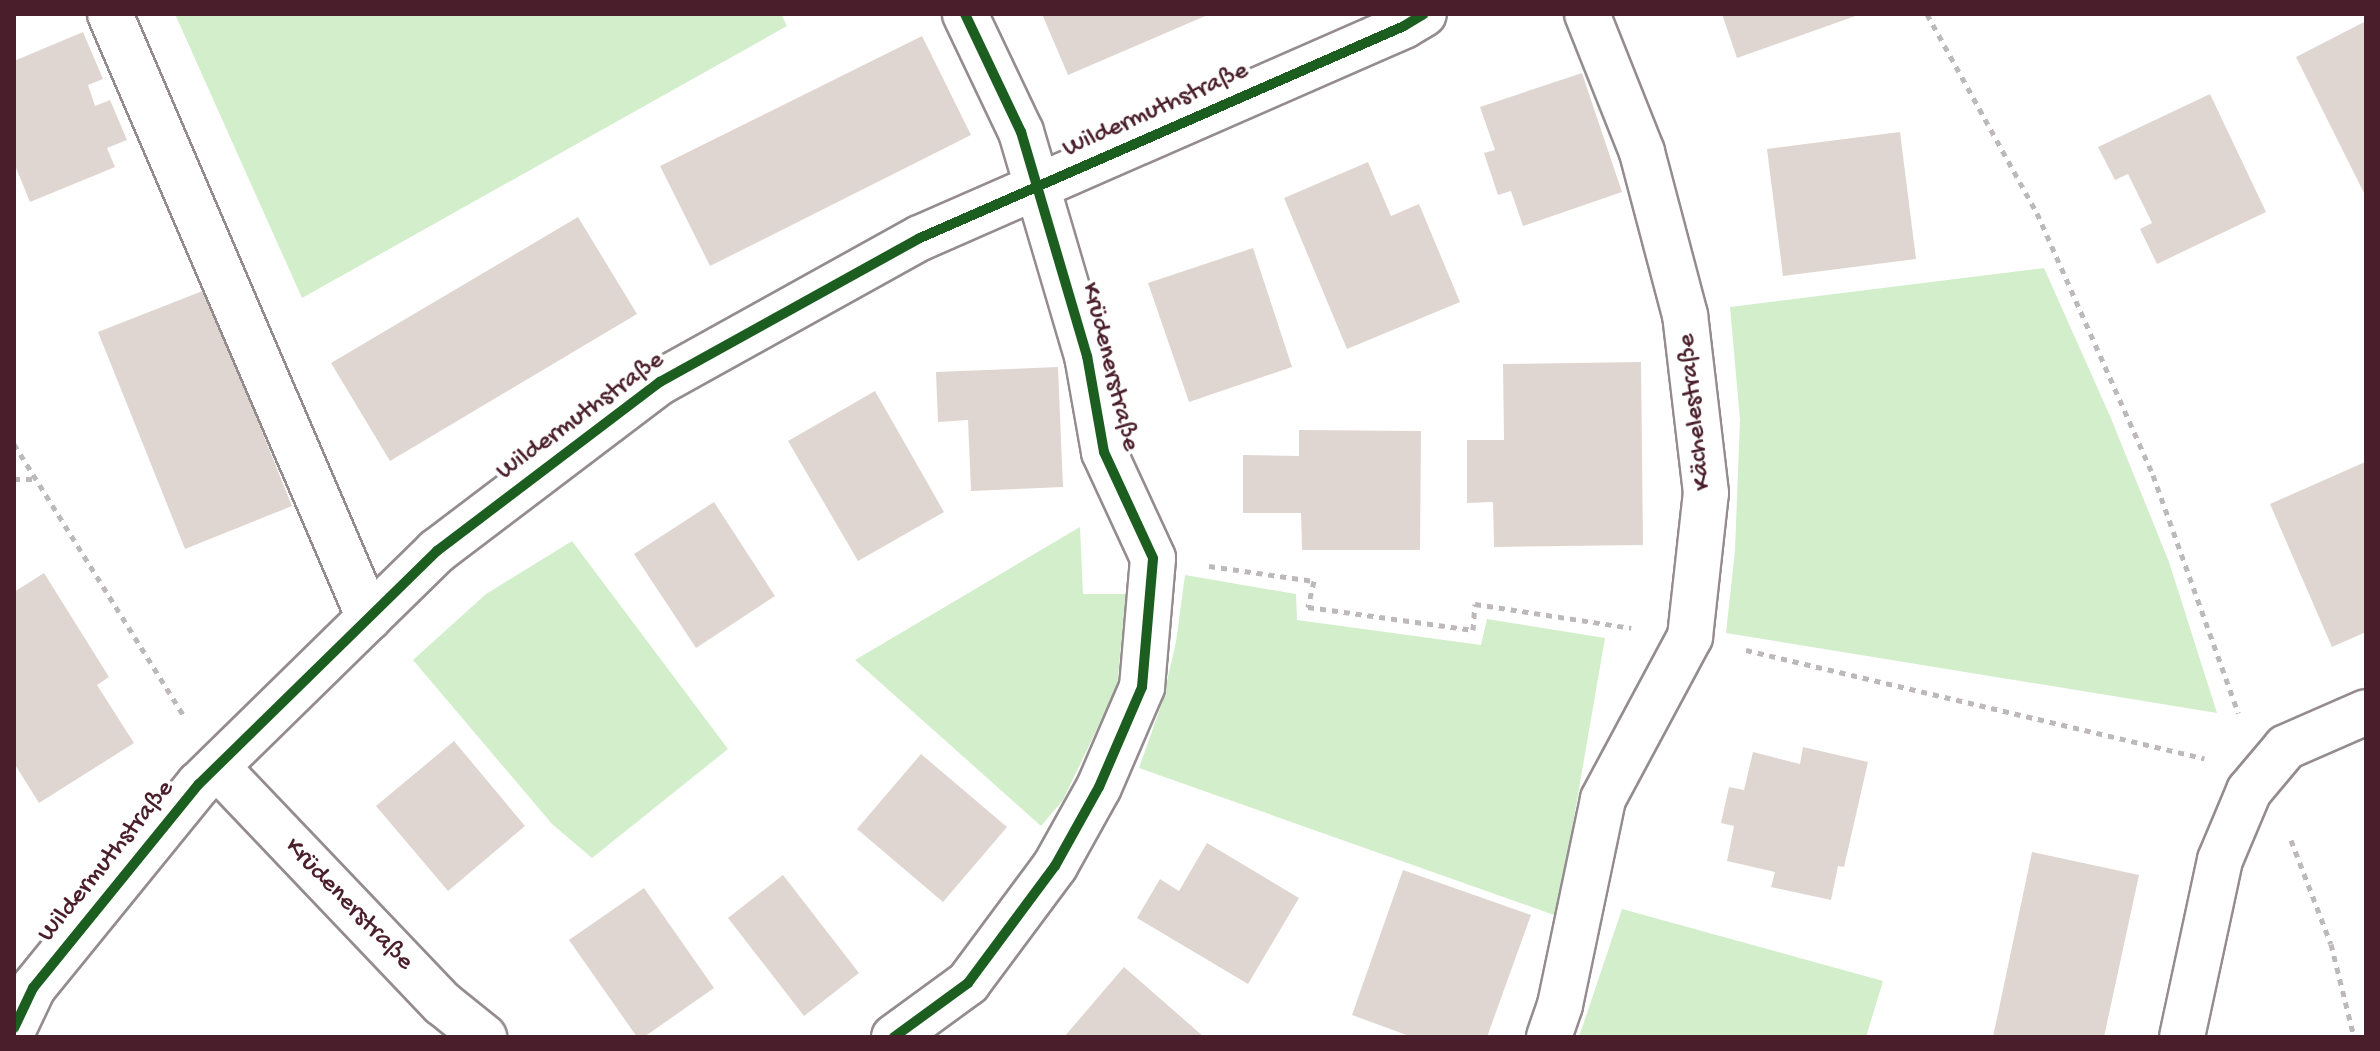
<!DOCTYPE html>
<meta charset="utf-8">
<style>
body{margin:0}
#map{position:relative;width:2380px;height:1051px;overflow:hidden;background:#fff;font-family:"Gochi Hand",sans-serif}
div>[style]{position:absolute}
.green>*{inset:0;background:#d3eecb}
.building>*{inset:0;background:#e0d6d1}
.path>*{height:5px;margin-top:-2.5px;transform-origin:0;background:repeating-linear-gradient(90deg,#bdb8b9 0 6px,transparent 0 12px)}
.roads{filter:drop-shadow(2px 0 #948c8e) drop-shadow(-2px 0 #948c8e) drop-shadow(0 2px #948c8e) drop-shadow(0 -2px #948c8e)}
.minor>*{height:44px;margin:-22px;padding:0 22px;transform-origin:22px;border-radius:22px;background:#fff}
.cycleway>*{height:10px;margin:-5px;padding:0 5px;transform-origin:5px;border-radius:5px;background:#1b5e20}
span{translate:-50% -50%;white-space:nowrap;text-align:center;line-height:1.15;-webkit-text-stroke:8px #fff;paint-order:stroke}
.street-label{font-size:26px;color:#4a1f2b}
.frame{position:absolute;inset:0;border:16px solid #4a1f2b;pointer-events:none}
</style>
<div id="map">
<div class="green">
<div style="clip-path:polygon(175px 14px,781px 14px,787px 26px,302px 298px)"></div>
<div style="clip-path:polygon(2044px 268px,2110px 416px,2169px 562px,2217px 713px,1726px 633px,1735px 550px,1740px 420px,1730px 307px)"></div>
<div style="clip-path:polygon(1080px 527px,1083px 594px,1126px 594px,1117px 687px,1063px 800px,1041px 826px,855px 660px)"></div>
<div style="clip-path:polygon(572px 541px,728px 749px,592px 858px,552px 824px,413px 660px,486px 594px)"></div>
<div style="clip-path:polygon(1185px 575px,1296px 594px,1297px 620px,1481px 645px,1487px 619px,1605px 638px,1557px 916px,1139px 768px,1162px 703px,1176px 642px)"></div>
<div style="clip-path:polygon(1622px 909px,1883px 981px,1866px 1037px,1579px 1037px)"></div>
</div>
<div class="building">
<div style="clip-path:polygon(1042px 14px,1210px 14px,1068px 75px)"></div>
<div style="clip-path:polygon(1722px 14px,1861px 14px,1737px 58px)"></div>
<div style="clip-path:polygon(2366px 21px,2366px 197px,2296px 57px)"></div>
<div style="clip-path:polygon(83px 32px,103px 79px,88px 85px,95px 106px,110px 100px,127px 140px,107px 148px,115px 167px,30px 202px,14px 163px,14px 61px)"></div>
<div style="clip-path:polygon(922px 36px,971px 135px,710px 266px,660px 166px)"></div>
<div style="clip-path:polygon(1582px 73px,1622px 192px,1523px 226px,1511px 191px,1498px 195px,1484px 153px,1495px 150px,1480px 107px)"></div>
<div style="clip-path:polygon(2210px 94px,2266px 212px,2157px 264px,2140px 229px,2152px 223px,2128px 174px,2115px 180px,2098px 147px)"></div>
<div style="clip-path:polygon(1900px 132px,1916px 259px,1783px 276px,1767px 149px)"></div>
<div style="clip-path:polygon(1368px 162px,1391px 216px,1419px 204px,1460px 302px,1347px 349px,1284px 198px)"></div>
<div style="clip-path:polygon(578px 217px,637px 314px,390px 461px,331px 363px)"></div>
<div style="clip-path:polygon(1253px 248px,1292px 367px,1189px 402px,1148px 283px)"></div>
<div style="clip-path:polygon(205px 290px,292px 506px,185px 549px,98px 332px)"></div>
<div style="clip-path:polygon(1641px 362px,1643px 545px,1494px 547px,1493px 502px,1467px 503px,1467px 440px,1504px 440px,1503px 364px)"></div>
<div style="clip-path:polygon(1058px 367px,1063px 487px,971px 491px,968px 420px,938px 422px,936px 372px)"></div>
<div style="clip-path:polygon(875px 391px,944px 512px,858px 561px,788px 441px)"></div>
<div style="clip-path:polygon(1299px 430px,1421px 431px,1420px 550px,1302px 550px,1301px 513px,1243px 513px,1243px 455px,1299px 456px)"></div>
<div style="clip-path:polygon(2365px 462px,2366px 632px,2332px 647px,2270px 504px)"></div>
<div style="clip-path:polygon(714px 502px,775px 596px,696px 648px,634px 554px)"></div>
<div style="clip-path:polygon(44px 573px,109px 677px,97px 685px,134px 743px,39px 803px,14px 763px,14px 592px)"></div>
<div style="clip-path:polygon(454px 741px,525px 826px,448px 891px,376px 806px)"></div>
<div style="clip-path:polygon(1803px 747px,1868px 762px,1844px 867px,1838px 866px,1831px 900px,1771px 887px,1775px 872px,1727px 861px,1734px 826px,1721px 823px,1729px 787px,1744px 790px,1753px 752px,1800px 764px)"></div>
<div style="clip-path:polygon(921px 754px,1007px 827px,943px 902px,857px 829px)"></div>
<div style="clip-path:polygon(1207px 843px,1299px 898px,1248px 984px,1137px 918px,1160px 879px,1179px 891px)"></div>
<div style="clip-path:polygon(2032px 852px,2139px 875px,2104px 1037px,1993px 1037px)"></div>
<div style="clip-path:polygon(1403px 870px,1531px 915px,1487px 1037px,1412px 1037px,1352px 1015px)"></div>
<div style="clip-path:polygon(783px 875px,859px 973px,804px 1016px,728px 918px)"></div>
<div style="clip-path:polygon(644px 888px,714px 988px,644px 1037px,637px 1037px,569px 940px)"></div>
<div style="clip-path:polygon(1124px 967px,1204px 1037px,1064px 1037px)"></div>
</div>
<div class="path">
<div style="left:1927px;top:14px;width:227px;rotate:61.1deg"></div>
<div style="left:2037px;top:213px;width:287px;rotate:66.1deg"></div>
<div style="left:2153px;top:475px;width:253px;rotate:70.3deg"></div>
<div style="left:14px;top:444px;width:323px;rotate:58deg"></div>
<div style="left:14px;top:479px;width:19px"></div>
<div style="left:1209px;top:566px;width:106px;rotate:8.1deg"></div>
<div style="left:1314px;top:581px;width:27px;rotate:103deg"></div>
<div style="left:1308px;top:607px;width:167px;rotate:7.9deg"></div>
<div style="left:1473px;top:630px;width:26px;rotate:-86deg"></div>
<div style="left:1475px;top:604px;width:158px;rotate:8.7deg"></div>
<div style="left:1746px;top:650px;width:471px;rotate:13.3deg"></div>
<div style="left:2291px;top:840px;width:111px;rotate:69deg"></div>
<div style="left:2331px;top:944px;width:96px;rotate:76.1deg"></div>
</div>
<div class="roads">
<div class="minor">
<div style="left:110px;top:14px;width:657px;rotate:66.79deg"></div>
<div style="left:217px;top:767px;width:327px;rotate:46.4deg"></div>
<div style="left:443px;top:1004px;width:53px;rotate:38.8deg"></div>
<div style="left:14px;top:1028px;width:44px;rotate:-64.6deg"></div>
<div style="left:33px;top:988px;width:263px;rotate:-50.9deg"></div>
<div style="left:199px;top:784px;width:333px;rotate:-44.4deg"></div>
<div style="left:437px;top:551px;width:280px;rotate:-37.2deg"></div>
<div style="left:660px;top:382px;width:297px;rotate:-29deg"></div>
<div style="left:920px;top:238px;width:528px;rotate:-23.65deg"></div>
<div style="left:1404px;top:26px;width:23px;rotate:-31deg"></div>
<div style="left:894px;top:1037px;width:92px;rotate:-36.1deg"></div>
<div style="left:968px;top:983px;width:146px;rotate:-53.4deg"></div>
<div style="left:1055px;top:866px;width:90px;rotate:-60.9deg"></div>
<div style="left:1099px;top:787px;width:109px;rotate:-66.7deg"></div>
<div style="left:1142px;top:687px;width:129px;rotate:-85.1deg"></div>
<div style="left:1153px;top:558px;width:117px;rotate:-114.8deg"></div>
<div style="left:1104px;top:452px;width:97px;rotate:-100deg"></div>
<div style="left:1087px;top:356px;width:234px;rotate:-106.4deg"></div>
<div style="left:1021px;top:132px;width:131px;rotate:-115.4deg"></div>
<div style="left:1549px;top:1037px;width:34px;rotate:-71deg"></div>
<div style="left:1560px;top:1005px;width:210px;rotate:-78.2deg"></div>
<div style="left:1603px;top:799px;width:184px;rotate:-61.8deg"></div>
<div style="left:1690px;top:637px;width:145px;rotate:-83.7deg"></div>
<div style="left:1706px;top:493px;width:179px;rotate:-96.7deg"></div>
<div style="left:1685px;top:315px;width:169px;rotate:-104.8deg"></div>
<div style="left:1642px;top:152px;width:149px;rotate:-111.7deg"></div>
<div style="left:2182px;top:1037px;width:181px;rotate:-77.9deg"></div>
<div style="left:2220px;top:860px;width:75px;rotate:-67.2deg"></div>
<div style="left:2249px;top:791px;width:57px;rotate:-49.9deg"></div>
<div style="left:2286px;top:747px;width:87px;rotate:-23.6deg"></div>
</div>
</div>
<div class="cycleway">
<div style="left:14px;top:1028px;width:44px;rotate:-64.6deg"></div>
<div style="left:33px;top:988px;width:263px;rotate:-50.9deg"></div>
<div style="left:199px;top:784px;width:333px;rotate:-44.4deg"></div>
<div style="left:437px;top:551px;width:280px;rotate:-37.2deg"></div>
<div style="left:660px;top:382px;width:297px;rotate:-29deg"></div>
<div style="left:920px;top:238px;width:528px;rotate:-23.65deg"></div>
<div style="left:1404px;top:26px;width:23px;rotate:-31deg"></div>
<div style="left:894px;top:1037px;width:92px;rotate:-36.1deg"></div>
<div style="left:968px;top:983px;width:146px;rotate:-53.4deg"></div>
<div style="left:1055px;top:866px;width:90px;rotate:-60.9deg"></div>
<div style="left:1099px;top:787px;width:109px;rotate:-66.7deg"></div>
<div style="left:1142px;top:687px;width:129px;rotate:-85.1deg"></div>
<div style="left:1153px;top:558px;width:117px;rotate:-114.8deg"></div>
<div style="left:1104px;top:452px;width:97px;rotate:-100deg"></div>
<div style="left:1087px;top:356px;width:234px;rotate:-106.4deg"></div>
<div style="left:1021px;top:132px;width:131px;rotate:-115.4deg"></div>
</div>
<div class="street-label">
<span style="left:1156px;top:111px;rotate:-24deg">Wildermuthstraße</span>
<span style="left:1109px;top:367px;rotate:76deg">Krüdenerstraße</span>
<span style="left:1696px;top:412px;rotate:-96deg">Kächelestraße</span>
<span style="left:581px;top:417px;rotate:-36deg">Wildermuthstraße</span>
<span style="left:107px;top:862px;rotate:-51deg">Wildermuthstraße</span>
<span style="left:348px;top:905px;rotate:46deg">Krüdenerstraße</span>
</div>
<div class="frame"></div>
</div>
